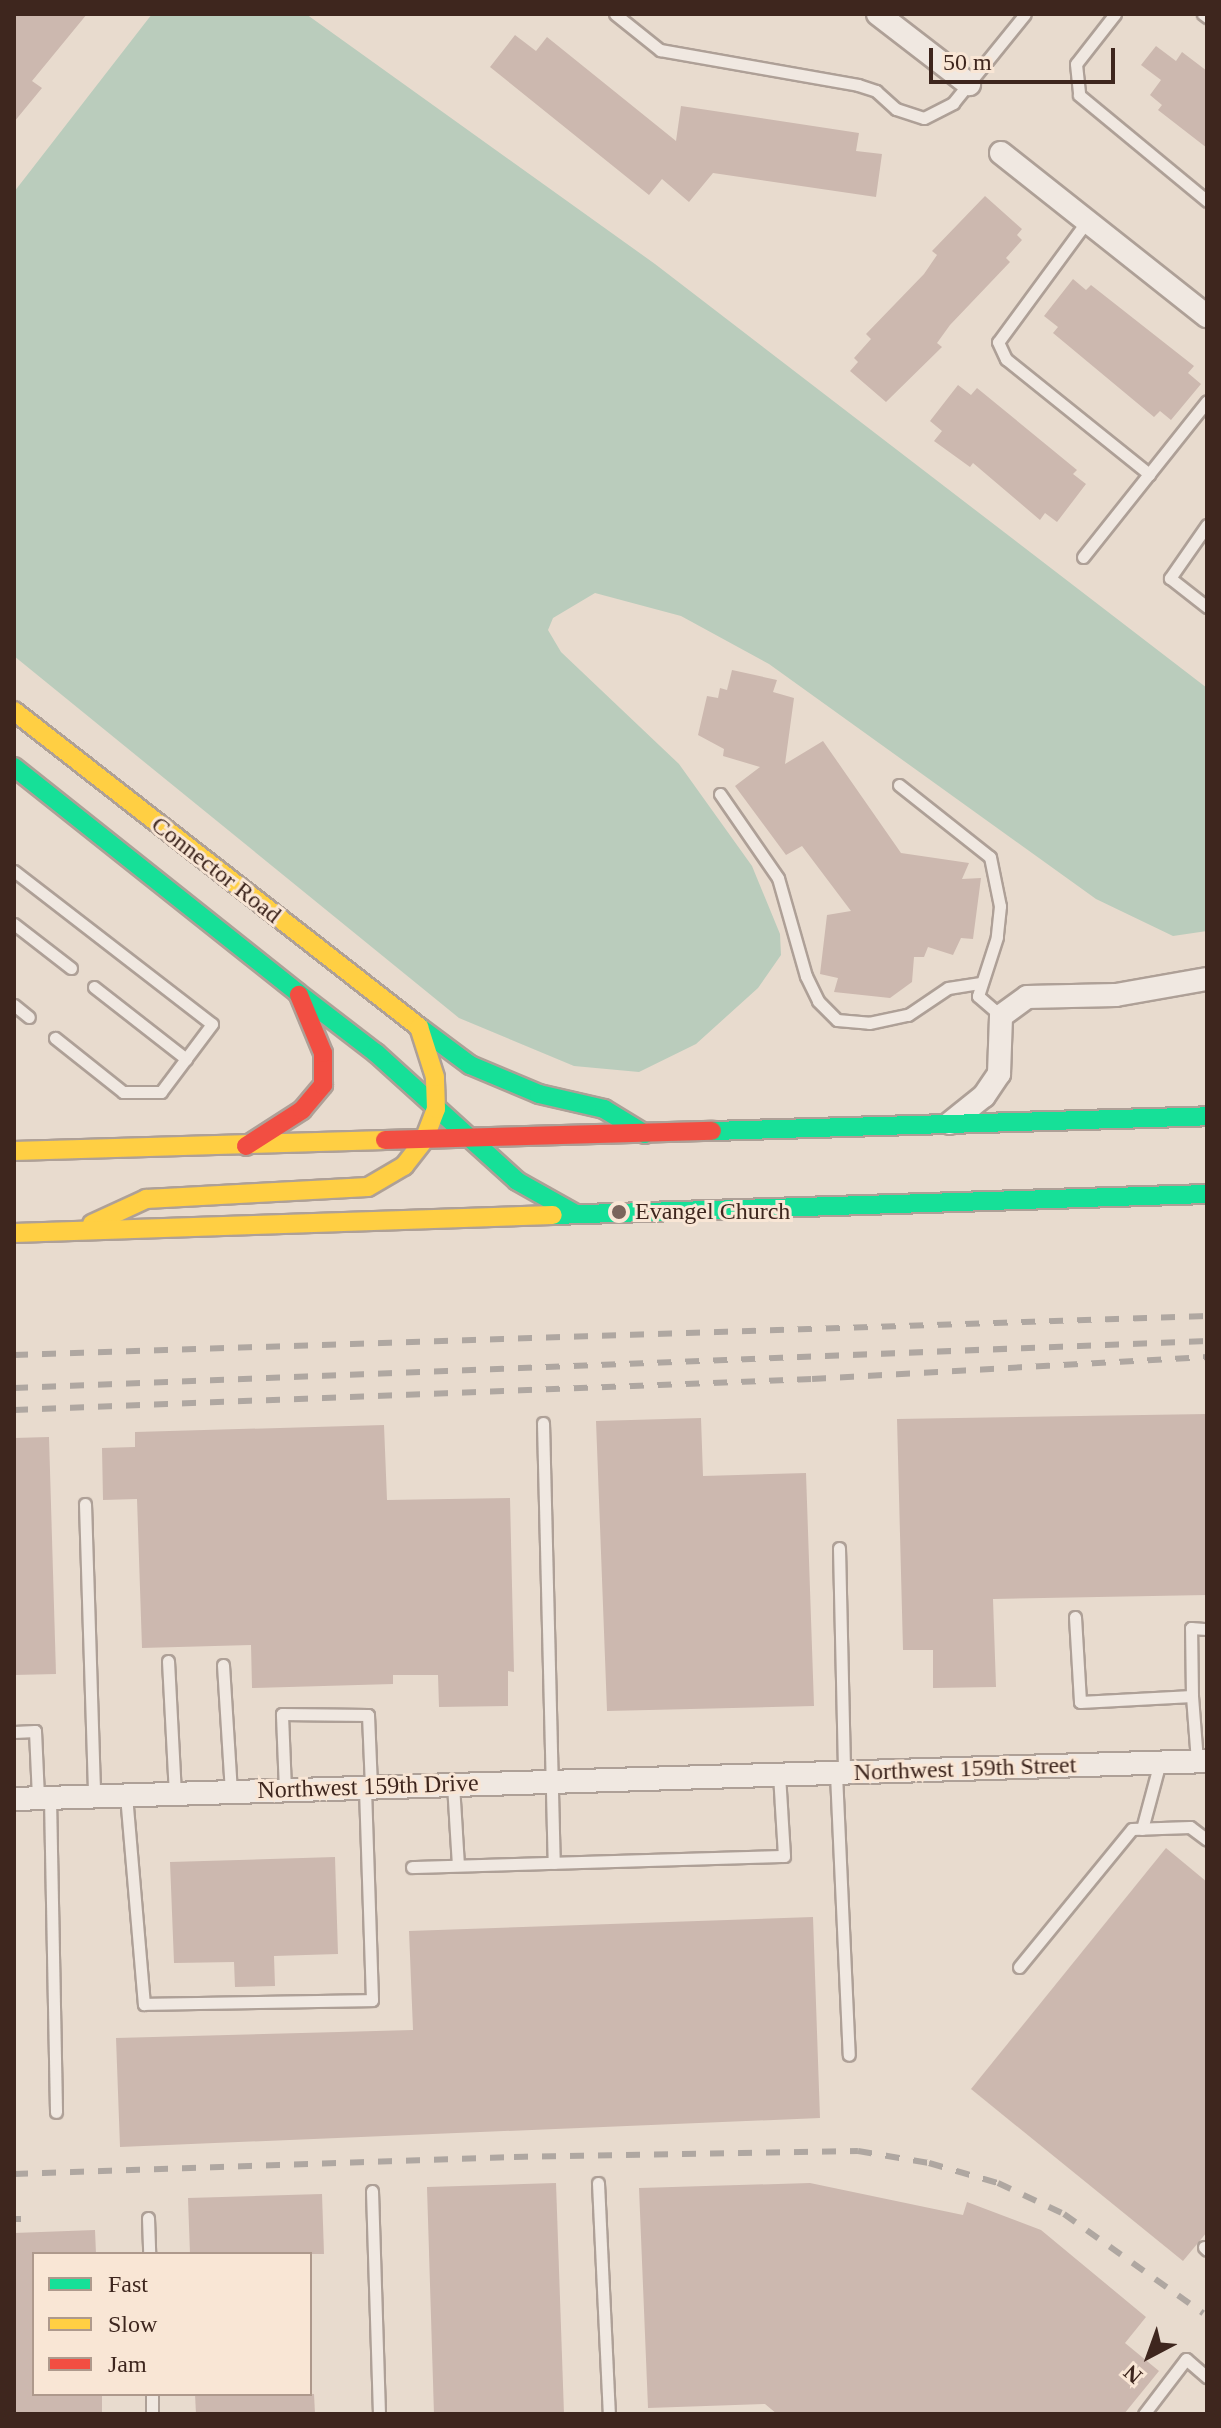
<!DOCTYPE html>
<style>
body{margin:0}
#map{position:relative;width:1221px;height:2428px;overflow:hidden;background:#e8dbce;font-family:"Times New Roman",serif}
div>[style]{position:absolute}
.water>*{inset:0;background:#baccbc}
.building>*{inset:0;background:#ccb8af}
.roads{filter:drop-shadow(2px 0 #aea097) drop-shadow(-2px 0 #aea097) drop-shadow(0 2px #aea097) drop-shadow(0 -2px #aea097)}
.lane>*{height:11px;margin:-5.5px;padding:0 5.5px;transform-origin:5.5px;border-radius:5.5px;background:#f0e8e1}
.street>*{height:22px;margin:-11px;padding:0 11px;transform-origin:11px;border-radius:11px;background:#f0e8e1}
.fast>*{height:18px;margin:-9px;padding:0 9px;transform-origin:9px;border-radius:9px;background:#16e098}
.slow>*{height:18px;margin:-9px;padding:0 9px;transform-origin:9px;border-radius:9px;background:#ffcf43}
.jam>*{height:18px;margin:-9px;padding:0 9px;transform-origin:9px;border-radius:9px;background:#f24e42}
.rail>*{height:6px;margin-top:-3px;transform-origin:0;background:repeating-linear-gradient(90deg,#afa7a1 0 14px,transparent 0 28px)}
.dots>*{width:22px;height:22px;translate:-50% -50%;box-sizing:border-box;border:4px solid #f9e6d5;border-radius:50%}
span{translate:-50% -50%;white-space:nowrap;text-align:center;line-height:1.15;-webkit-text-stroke:6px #f9e6d5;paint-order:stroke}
.street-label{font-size:24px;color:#3e261e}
.poi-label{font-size:24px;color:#3e261e}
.left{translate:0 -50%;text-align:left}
.frame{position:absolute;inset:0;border:16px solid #3e261e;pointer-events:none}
.legend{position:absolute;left:32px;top:2252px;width:280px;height:144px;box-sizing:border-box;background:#f9e6d5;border:2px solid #ae998c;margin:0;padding:10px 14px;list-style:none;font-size:24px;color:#3e261e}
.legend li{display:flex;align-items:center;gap:16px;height:40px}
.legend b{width:40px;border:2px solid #ae998c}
.north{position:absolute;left:1109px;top:2316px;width:80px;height:80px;-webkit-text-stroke:6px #f9e6d5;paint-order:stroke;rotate:221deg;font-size:22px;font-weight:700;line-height:32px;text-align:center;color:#3e261e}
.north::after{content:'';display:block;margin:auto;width:28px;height:36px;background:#3e261e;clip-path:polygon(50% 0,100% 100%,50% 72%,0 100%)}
.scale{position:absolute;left:929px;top:48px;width:186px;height:36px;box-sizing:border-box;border:4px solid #3e261e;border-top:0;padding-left:10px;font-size:24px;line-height:28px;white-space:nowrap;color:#3e261e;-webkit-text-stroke:6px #f9e6d5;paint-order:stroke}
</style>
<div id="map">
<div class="water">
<div style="clip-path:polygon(152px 14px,306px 14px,655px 264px,1207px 688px,1207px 931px,1173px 936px,1096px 899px,769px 664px,681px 616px,595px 593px,553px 618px,548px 630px,561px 652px,679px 764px,752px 866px,780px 934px,781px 955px,758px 988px,696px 1044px,639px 1072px,574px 1066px,459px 1018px,14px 656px,14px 192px)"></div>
</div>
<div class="building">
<div style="clip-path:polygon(14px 14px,87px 14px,32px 81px,42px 88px,14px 122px)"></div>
<div style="clip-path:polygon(515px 35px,536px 51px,547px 37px,676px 141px,681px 106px,859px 133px,856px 151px,882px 154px,876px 197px,713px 173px,689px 202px,662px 179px,649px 195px,490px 67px)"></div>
<div style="clip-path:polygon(1156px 46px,1176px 61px,1182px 52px,1207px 71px,1207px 148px,1158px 110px,1162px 105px,1150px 95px,1161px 80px,1141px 65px)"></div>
<div style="clip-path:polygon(985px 196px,1022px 229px,1017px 235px,1022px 240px,1006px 258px,1010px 262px,950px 325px,937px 343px,942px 347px,886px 402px,850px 371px,858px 362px,854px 358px,871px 339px,866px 334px,924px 274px,937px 255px,932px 251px)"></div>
<div style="clip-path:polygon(1073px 279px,1086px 290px,1091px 285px,1194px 366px,1188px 373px,1201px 384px,1171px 420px,1160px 411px,1154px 417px,1053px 333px,1058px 327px,1044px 316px)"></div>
<div style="clip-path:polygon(958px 385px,971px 395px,977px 388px,1077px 470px,1073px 474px,1086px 484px,1057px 522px,1045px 513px,1040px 520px,973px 463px,970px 467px,934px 441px,942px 431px,930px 421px)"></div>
<div style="clip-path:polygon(732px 670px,777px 680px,773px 692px,794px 698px,785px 764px,823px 741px,901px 853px,969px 863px,962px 879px,981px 878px,973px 939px,961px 938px,953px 955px,928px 947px,924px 957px,914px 957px,912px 982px,890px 998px,834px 992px,838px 978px,820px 974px,827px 915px,851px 911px,802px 846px,786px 855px,735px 786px,760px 767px,723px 756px,724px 749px,698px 735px,707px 696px,718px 698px,720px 688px,727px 690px)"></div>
<div style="clip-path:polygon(1207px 1414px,1207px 1595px,993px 1599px,996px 1687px,933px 1688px,933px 1650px,903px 1650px,897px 1419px)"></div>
<div style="clip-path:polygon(701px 1418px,703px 1476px,806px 1473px,814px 1706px,607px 1711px,596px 1421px)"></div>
<div style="clip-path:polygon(384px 1425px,387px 1500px,510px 1498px,514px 1672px,508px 1671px,508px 1706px,439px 1707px,438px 1675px,393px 1675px,393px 1684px,252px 1688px,251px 1645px,142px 1648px,137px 1499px,103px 1500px,102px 1448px,135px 1447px,135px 1432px)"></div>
<div style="clip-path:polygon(49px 1437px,56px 1674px,14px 1675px,14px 1438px)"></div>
<div style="clip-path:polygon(1166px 1848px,1207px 1882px,1207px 2232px,1183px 2261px,971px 2089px)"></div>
<div style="clip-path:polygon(335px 1857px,338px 1954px,274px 1956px,275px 1986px,235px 1987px,234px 1962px,174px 1963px,170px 1862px)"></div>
<div style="clip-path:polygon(813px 1917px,820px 2118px,120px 2147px,116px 2038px,413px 2030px,409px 1931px)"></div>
<div style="clip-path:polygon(556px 2183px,564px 2414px,434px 2414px,427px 2187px)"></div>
<div style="clip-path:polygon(810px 2183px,963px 2215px,967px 2202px,1041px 2230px,1146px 2317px,1125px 2343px,1159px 2371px,1124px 2414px,777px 2414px,765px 2404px,648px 2408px,639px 2188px)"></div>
<div style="clip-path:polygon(322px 2194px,324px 2254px,190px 2254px,188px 2198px)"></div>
<div style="clip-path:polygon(95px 2230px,96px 2254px,34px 2254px,34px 2394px,102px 2394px,102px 2414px,14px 2414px,14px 2233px)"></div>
<div style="clip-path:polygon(195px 2394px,314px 2394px,315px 2414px,196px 2414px)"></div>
</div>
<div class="roads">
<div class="lane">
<div style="left:615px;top:14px;width:58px;rotate:38.7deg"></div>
<div style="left:660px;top:50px;width:201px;rotate:10deg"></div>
<div style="left:858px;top:85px;width:19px;rotate:18deg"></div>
<div style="left:876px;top:91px;width:27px;rotate:42deg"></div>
<div style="left:896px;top:109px;width:29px;rotate:18deg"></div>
<div style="left:924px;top:118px;width:33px;rotate:-27deg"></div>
<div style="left:953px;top:103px;width:114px;rotate:-51deg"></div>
<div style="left:1115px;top:14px;width:63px;rotate:128deg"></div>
<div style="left:1076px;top:64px;width:31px;rotate:84deg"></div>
<div style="left:1079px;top:95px;width:166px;rotate:39.6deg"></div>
<div style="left:1203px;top:14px;width:5px;rotate:37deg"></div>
<div style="left:1087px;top:221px;width:150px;rotate:126.3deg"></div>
<div style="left:998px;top:342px;width:19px;rotate:65deg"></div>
<div style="left:1006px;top:359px;width:184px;rotate:38.8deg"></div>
<div style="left:1207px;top:525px;width:65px;rotate:124.9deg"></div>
<div style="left:1170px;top:578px;width:47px;rotate:38.1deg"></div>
<div style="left:1083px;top:557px;width:199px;rotate:-51.5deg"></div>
<div style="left:899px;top:785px;width:116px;rotate:38.4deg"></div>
<div style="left:990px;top:857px;width:50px;rotate:78.5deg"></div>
<div style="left:1000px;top:906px;width:31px;rotate:96deg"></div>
<div style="left:997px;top:937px;width:62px;rotate:107.9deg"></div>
<div style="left:978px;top:996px;width:30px;rotate:41deg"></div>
<div style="left:720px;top:794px;width:102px;rotate:55.4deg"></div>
<div style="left:778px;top:878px;width:102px;rotate:74.1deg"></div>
<div style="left:806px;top:976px;width:28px;rotate:64deg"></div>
<div style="left:818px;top:1001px;width:27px;rotate:45deg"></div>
<div style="left:837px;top:1020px;width:32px;rotate:5deg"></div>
<div style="left:869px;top:1023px;width:40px;rotate:-12deg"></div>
<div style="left:908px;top:1015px;width:48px;rotate:-34deg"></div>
<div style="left:948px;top:988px;width:33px;rotate:-9deg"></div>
<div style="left:14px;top:871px;width:250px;rotate:37.7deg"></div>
<div style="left:212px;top:1024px;width:85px;rotate:126.9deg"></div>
<div style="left:161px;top:1092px;width:38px;rotate:180deg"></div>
<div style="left:123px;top:1092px;width:87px;rotate:-141.5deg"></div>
<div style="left:14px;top:924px;width:72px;rotate:37.7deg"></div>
<div style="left:94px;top:987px;width:117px;rotate:38deg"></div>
<div style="left:14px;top:1005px;width:19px;rotate:39deg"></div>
<div style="left:543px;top:1423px;width:440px;rotate:88.6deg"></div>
<div style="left:85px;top:1504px;width:292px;rotate:88.2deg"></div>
<div style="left:839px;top:1548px;width:225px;rotate:88.7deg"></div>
<div style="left:1075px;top:1617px;width:85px;rotate:86.6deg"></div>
<div style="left:1080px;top:1702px;width:112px;rotate:-3.1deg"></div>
<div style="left:1192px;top:1696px;width:65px;rotate:85.6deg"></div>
<div style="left:168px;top:1661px;width:132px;rotate:87deg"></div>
<div style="left:223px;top:1665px;width:127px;rotate:86.4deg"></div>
<div style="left:1192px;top:1696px;width:68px;rotate:-90.8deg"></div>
<div style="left:1191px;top:1628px;width:16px;rotate:4deg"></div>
<div style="left:14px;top:1732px;width:21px;rotate:-3deg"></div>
<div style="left:35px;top:1731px;width:67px;rotate:87.4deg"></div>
<div style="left:836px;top:1774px;width:281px;rotate:87.4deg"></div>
<div style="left:453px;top:1784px;width:81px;rotate:86.5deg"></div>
<div style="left:285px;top:1790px;width:76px;rotate:-92.3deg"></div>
<div style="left:282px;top:1714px;width:86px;rotate:0.7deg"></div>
<div style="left:368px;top:1715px;width:72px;rotate:87.6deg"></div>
<div style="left:126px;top:1795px;width:210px;rotate:85.1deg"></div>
<div style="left:144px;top:2004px;width:228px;rotate:-1deg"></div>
<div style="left:372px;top:2000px;width:213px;rotate:-91.9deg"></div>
<div style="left:50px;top:1798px;width:314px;rotate:88.9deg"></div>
<div style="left:1142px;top:1829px;width:69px;rotate:-75deg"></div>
<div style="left:412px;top:1867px;width:372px;rotate:-1.7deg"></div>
<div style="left:784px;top:1856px;width:82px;rotate:-93.5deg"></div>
<div style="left:1019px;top:1967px;width:178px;rotate:-50.7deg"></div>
<div style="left:1132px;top:1829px;width:58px;rotate:-2deg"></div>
<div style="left:1190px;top:1827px;width:21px;rotate:37deg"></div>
<div style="left:598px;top:2183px;width:231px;rotate:87.3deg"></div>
<div style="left:372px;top:2191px;width:223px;rotate:88.2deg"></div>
<div style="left:148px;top:2218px;width:36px;rotate:88deg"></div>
<div style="left:1204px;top:2247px;width:4px;rotate:45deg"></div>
<div style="left:152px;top:2394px;width:20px;rotate:90deg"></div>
<div style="left:1144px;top:2414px;width:69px;rotate:-52.6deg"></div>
<div style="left:1186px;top:2359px;width:28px;rotate:41deg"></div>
</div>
<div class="street">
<div style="left:878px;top:14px;width:115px;rotate:37.6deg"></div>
<div style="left:1001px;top:153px;width:263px;rotate:38.4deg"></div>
<div style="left:950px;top:1123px;width:43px;rotate:-38.5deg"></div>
<div style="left:984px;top:1096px;width:27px;rotate:-56deg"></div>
<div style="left:999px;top:1074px;width:58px;rotate:-88deg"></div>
<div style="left:1001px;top:1016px;width:32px;rotate:-36deg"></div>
<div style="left:1027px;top:997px;width:89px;rotate:-1.3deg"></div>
<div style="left:1116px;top:995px;width:92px;rotate:-10deg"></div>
<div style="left:14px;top:1799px;width:1194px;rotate:-1.82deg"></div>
</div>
<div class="fast">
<div style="left:14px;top:767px;width:363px;rotate:38.5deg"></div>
<div style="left:298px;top:993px;width:98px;rotate:37.6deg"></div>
<div style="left:376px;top:1053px;width:190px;rotate:42.2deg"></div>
<div style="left:517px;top:1181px;width:65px;rotate:29.3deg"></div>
<div style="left:419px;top:1027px;width:64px;rotate:36.7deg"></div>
<div style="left:470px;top:1065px;width:75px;rotate:22.8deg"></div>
<div style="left:539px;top:1094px;width:67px;rotate:13deg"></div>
<div style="left:604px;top:1109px;width:48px;rotate:31.4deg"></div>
<div style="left:712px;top:1131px;width:495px;rotate:-1.7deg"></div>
<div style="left:553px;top:1215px;width:654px;rotate:-1.84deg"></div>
</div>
<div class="slow">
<div style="left:14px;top:711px;width:514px;rotate:37.96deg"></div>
<div style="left:14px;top:1151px;width:371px;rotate:-1.7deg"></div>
<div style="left:92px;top:1224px;width:60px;rotate:-24.8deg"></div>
<div style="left:146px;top:1199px;width:222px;rotate:-3.1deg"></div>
<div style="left:368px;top:1187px;width:42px;rotate:-30.3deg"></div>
<div style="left:404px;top:1166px;width:33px;rotate:-52deg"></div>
<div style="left:424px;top:1140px;width:33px;rotate:-69deg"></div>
<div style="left:436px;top:1109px;width:32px;rotate:-92deg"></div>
<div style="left:435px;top:1077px;width:52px;rotate:-107.7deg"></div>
<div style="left:14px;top:1233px;width:539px;rotate:-1.91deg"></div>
</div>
<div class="jam">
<div style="left:385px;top:1140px;width:327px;rotate:-1.6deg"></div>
<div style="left:246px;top:1146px;width:67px;rotate:-32.7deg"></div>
<div style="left:302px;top:1110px;width:33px;rotate:-50deg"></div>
<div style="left:323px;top:1085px;width:32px;rotate:-90deg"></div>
<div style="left:323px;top:1053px;width:63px;rotate:-112.5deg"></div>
</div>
</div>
<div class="rail">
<div style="left:14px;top:1355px;width:1194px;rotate:-1.87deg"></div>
<div style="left:14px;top:1388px;width:1194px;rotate:-2.26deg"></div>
<div style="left:14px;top:1410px;width:799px;rotate:-2.22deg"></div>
<div style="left:812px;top:1379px;width:396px;rotate:-3.2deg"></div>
<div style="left:14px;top:2174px;width:500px;rotate:-1.95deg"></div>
<div style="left:514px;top:2157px;width:344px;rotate:-1deg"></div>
<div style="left:858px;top:2151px;width:72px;rotate:9.6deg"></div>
<div style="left:929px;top:2163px;width:72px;rotate:16.2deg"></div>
<div style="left:998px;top:2183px;width:73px;rotate:25.2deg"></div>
<div style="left:1064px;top:2214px;width:171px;rotate:35.5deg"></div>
<div style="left:14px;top:2219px;width:7px"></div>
</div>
<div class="dots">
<div style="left:619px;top:1212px;background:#7a655c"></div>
</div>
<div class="street-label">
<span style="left:216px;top:870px;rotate:38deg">Connector Road</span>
<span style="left:965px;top:1769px;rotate:-2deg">Northwest 159th Street</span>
<span style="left:368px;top:1787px;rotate:-2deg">Northwest 159th Drive</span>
</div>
<div class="poi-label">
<span class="left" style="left:635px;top:1212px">Evangel Church</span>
</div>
<div class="frame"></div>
<ul class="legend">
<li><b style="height:10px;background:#16e098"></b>Fast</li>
<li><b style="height:10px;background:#ffcf43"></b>Slow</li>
<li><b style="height:10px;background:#f24e42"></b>Jam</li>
</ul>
<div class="north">N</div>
<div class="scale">50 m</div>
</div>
